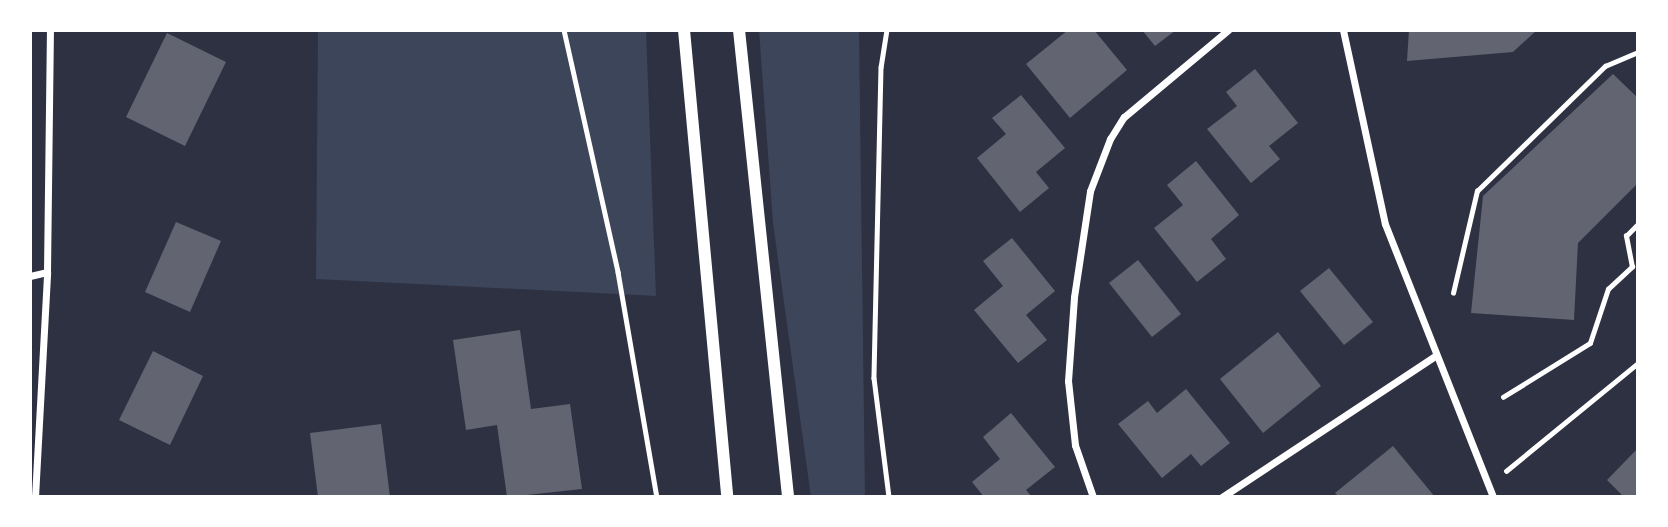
<!DOCTYPE html>
<style>
body{margin:0}
#map{position:relative;width:1668px;height:527px;overflow:hidden;background:#2d3142;font-family:Quicksand,sans-serif}
div>[style]{position:absolute}
.green>*{inset:0;background:#3c4559}
.building>*{inset:0;background:#626471}
.path>*{height:4.5px;margin:-2.25px;padding:0 2.25px;transform-origin:2.25px;border-radius:2.25px;background:#fff}
.minor>*{height:7px;margin:-3.5px;padding:0 3.5px;transform-origin:3.5px;border-radius:3.5px;background:#fff}
.tertiary>*{height:12px;margin:-6px;padding:0 6px;transform-origin:6px;border-radius:6px;background:#fff}
span{translate:-50% -50%;white-space:nowrap;text-align:center;line-height:1.15;-webkit-text-stroke:5px #fff;paint-order:stroke}
.frame{position:absolute;inset:0;border:32px solid #fff;pointer-events:none}
</style>
<div id="map">
<div class="green">
<div style="clip-path:polygon(318px 30px,646px 30px,656px 296px,316px 279px)"></div>
<div style="clip-path:polygon(759px 30px,859px 30px,865px 497px,811px 497px,773px 223px)"></div>
</div>
<div class="building">
<div style="clip-path:polygon(1068px 30px,1094px 30px,1127px 70px,1070px 118px,1026px 64px)"></div>
<div style="clip-path:polygon(1142px 30px,1176px 30px,1155px 46px)"></div>
<div style="clip-path:polygon(1409px 30px,1537px 30px,1513px 52px,1407px 61px)"></div>
<div style="clip-path:polygon(167px 33px,226px 62px,185px 146px,126px 117px)"></div>
<div style="clip-path:polygon(1255px 69px,1298px 123px,1269px 146px,1280px 159px,1251px 183px,1207px 129px,1237px 106px,1226px 92px)"></div>
<div style="clip-path:polygon(1613px 74px,1638px 98px,1638px 183px,1578px 243px,1574px 320px,1471px 313px,1483px 196px)"></div>
<div style="clip-path:polygon(1021px 95px,1065px 148px,1036px 172px,1049px 188px,1020px 212px,977px 158px,1006px 134px,992px 118px)"></div>
<div style="clip-path:polygon(1196px 161px,1239px 215px,1211px 239px,1226px 259px,1197px 282px,1154px 228px,1183px 205px,1167px 185px)"></div>
<div style="clip-path:polygon(176px 222px,221px 241px,190px 312px,145px 292px)"></div>
<div style="clip-path:polygon(1012px 238px,1055px 291px,1026px 315px,1047px 340px,1018px 363px,974px 310px,1003px 286px,983px 261px)"></div>
<div style="clip-path:polygon(1138px 260px,1181px 314px,1152px 337px,1109px 283px)"></div>
<div style="clip-path:polygon(1329px 268px,1373px 322px,1344px 345px,1300px 291px)"></div>
<div style="clip-path:polygon(520px 330px,531px 409px,570px 404px,582px 489px,507px 497px,497px 425px,466px 430px,453px 340px)"></div>
<div style="clip-path:polygon(1278px 332px,1321px 386px,1263px 433px,1220px 379px)"></div>
<div style="clip-path:polygon(153px 351px,203px 376px,170px 445px,119px 420px)"></div>
<div style="clip-path:polygon(1186px 389px,1230px 443px,1201px 466px,1191px 454px,1162px 478px,1118px 424px,1148px 401px,1157px 413px)"></div>
<div style="clip-path:polygon(1011px 413px,1055px 467px,1026px 490px,1032px 497px,984px 497px,972px 482px,1000px 459px,983px 437px)"></div>
<div style="clip-path:polygon(381px 424px,390px 497px,318px 497px,310px 433px)"></div>
<div style="clip-path:polygon(1393px 446px,1435px 497px,1339px 497px,1335px 493px)"></div>
<div style="clip-path:polygon(1638px 448px,1638px 497px,1624px 497px,1607px 480px)"></div>
</div>
<div class="path">
<div style="left:564px;top:30px;width:248px;rotate:77.4deg"></div>
<div style="left:618px;top:272px;width:228px;rotate:80.2deg"></div>
<div style="left:887px;top:30px;width:37px;rotate:99deg"></div>
<div style="left:881px;top:67px;width:311px;rotate:91.3deg"></div>
<div style="left:874px;top:378px;width:120px;rotate:82.8deg"></div>
<div style="left:1453px;top:293px;width:105px;rotate:-76.8deg"></div>
<div style="left:1477px;top:191px;width:179px;rotate:-44.3deg"></div>
<div style="left:1605px;top:66px;width:36px;rotate:-23deg"></div>
<div style="left:1503px;top:397px;width:102px;rotate:-31.8deg"></div>
<div style="left:1590px;top:343px;width:57px;rotate:-71.6deg"></div>
<div style="left:1608px;top:289px;width:33px;rotate:-43deg"></div>
<div style="left:1632px;top:267px;width:32px;rotate:-101deg"></div>
<div style="left:1626px;top:236px;width:17px;rotate:-45deg"></div>
<div style="left:1506px;top:471px;width:171px;rotate:-39.3deg"></div>
</div>
<div class="minor">
<div style="left:1343px;top:30px;width:198px;rotate:77.8deg"></div>
<div style="left:1385px;top:224px;width:294px;rotate:68.4deg"></div>
<div style="left:30px;top:276px;width:17px;rotate:-13deg"></div>
<div style="left:35px;top:497px;width:225px;rotate:-86.9deg"></div>
<div style="left:47px;top:272px;width:242px;rotate:-89.3deg"></div>
<div style="left:1093px;top:497px;width:55px;rotate:-109.1deg"></div>
<div style="left:1075px;top:445px;width:64px;rotate:-96.2deg"></div>
<div style="left:1068px;top:381px;width:84px;rotate:-85.9deg"></div>
<div style="left:1074px;top:297px;width:107px;rotate:-81.4deg"></div>
<div style="left:1090px;top:191px;width:56px;rotate:-69deg"></div>
<div style="left:1110px;top:139px;width:26px;rotate:-58deg"></div>
<div style="left:1124px;top:117px;width:136px;rotate:-39.9deg"></div>
<div style="left:1222px;top:497px;width:255px;rotate:-33.5deg"></div>
</div>
<div class="tertiary">
<div style="left:684px;top:30px;width:469px;rotate:84.7deg"></div>
<div style="left:739px;top:30px;width:470px;rotate:84deg"></div>
</div>
<div class="frame"></div>
</div>
